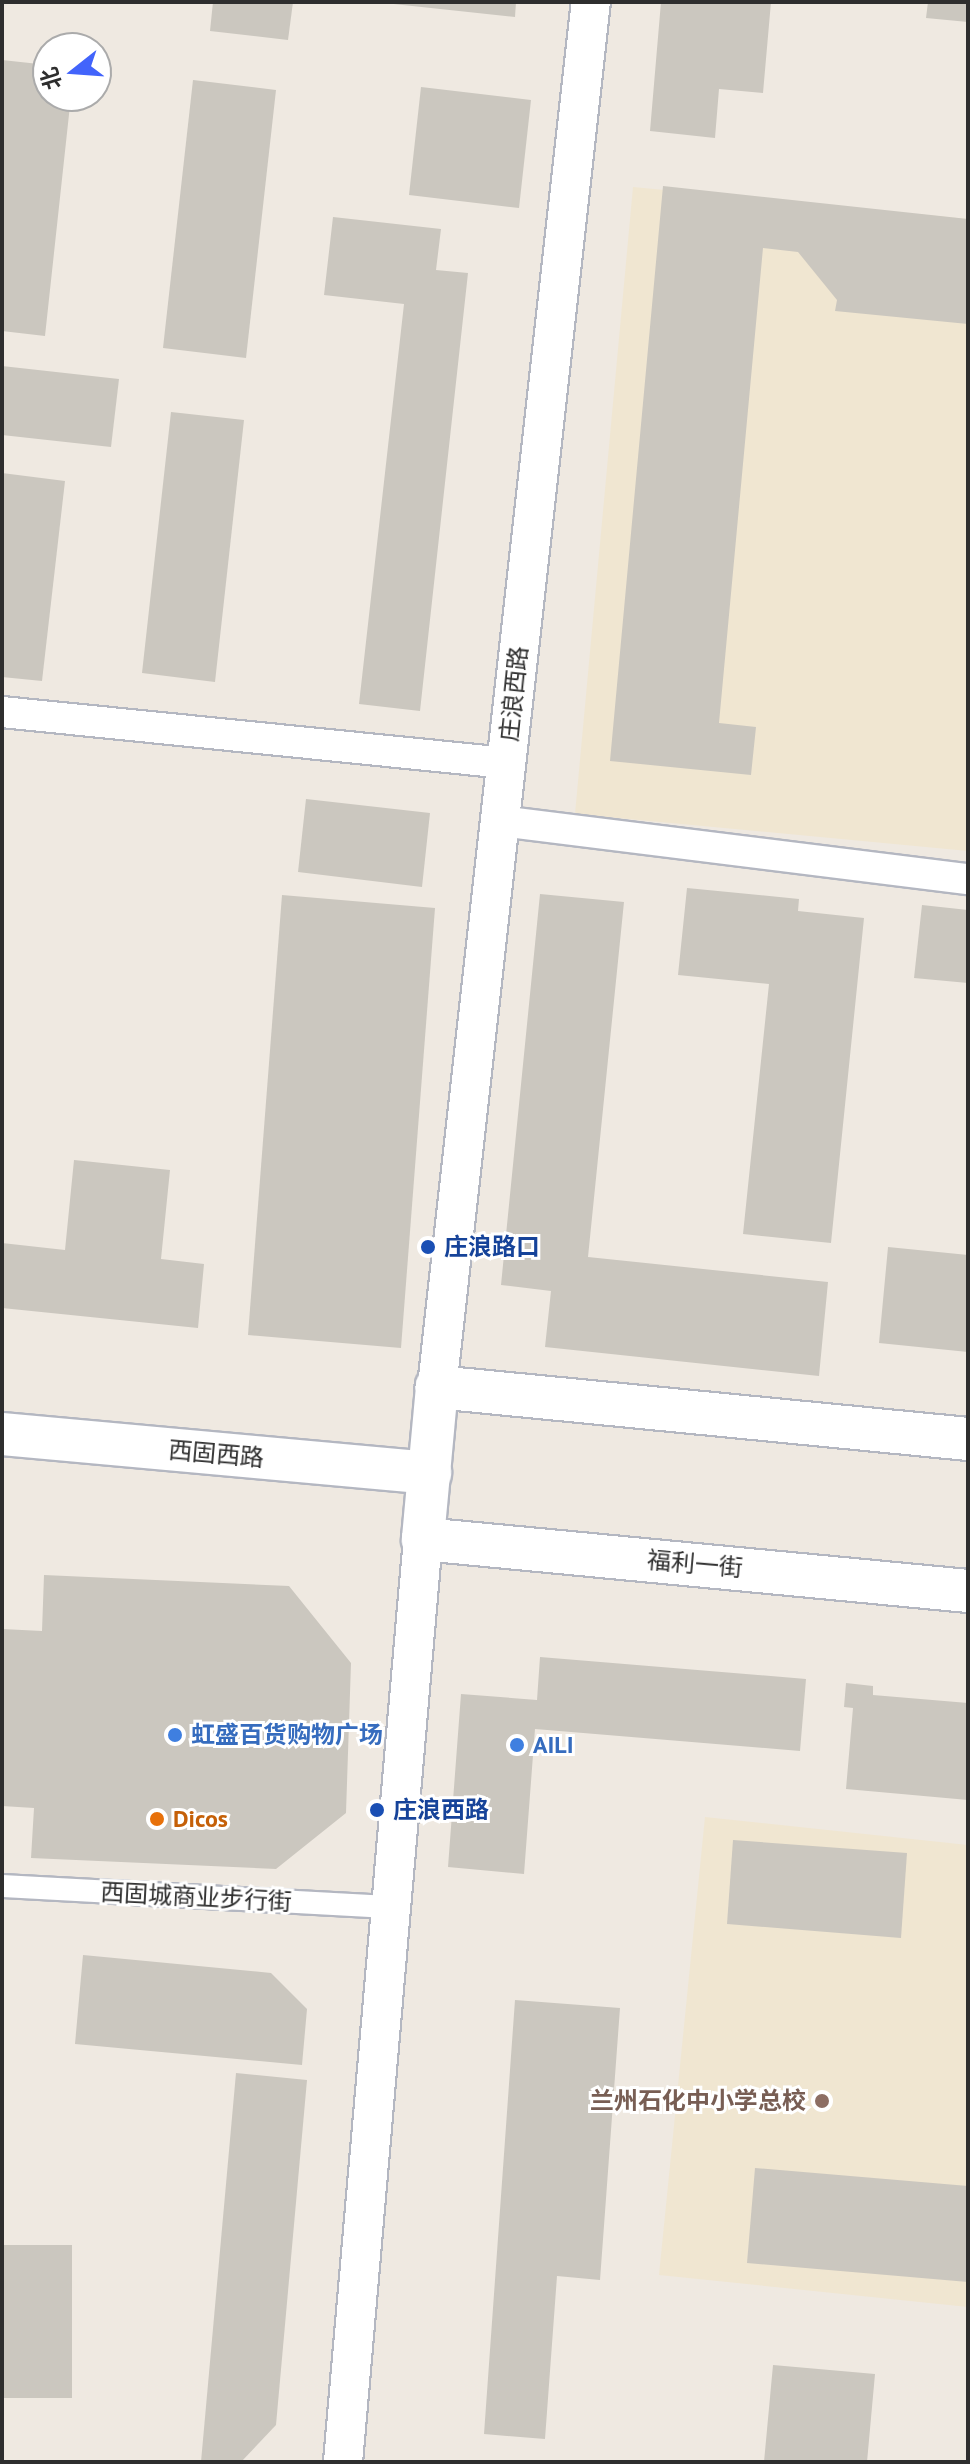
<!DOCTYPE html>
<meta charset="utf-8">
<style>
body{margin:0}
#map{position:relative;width:970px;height:2464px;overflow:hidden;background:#efe9e1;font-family:"PT Sans","Noto Sans SC",sans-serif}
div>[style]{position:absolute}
.education>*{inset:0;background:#f0e6d1}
.building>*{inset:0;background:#cbc7bf}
.roads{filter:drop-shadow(2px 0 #b4b7c1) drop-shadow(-2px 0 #b4b7c1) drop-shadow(0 2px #b4b7c1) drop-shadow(0 -2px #b4b7c1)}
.pedestrian>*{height:22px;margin:-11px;padding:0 11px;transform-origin:11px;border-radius:11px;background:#fff}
.minor>*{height:30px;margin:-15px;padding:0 15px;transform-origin:15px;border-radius:15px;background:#fff}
.tertiary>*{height:38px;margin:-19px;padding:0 19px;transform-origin:19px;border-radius:19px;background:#fff}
.secondary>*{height:42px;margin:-21px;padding:0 21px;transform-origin:21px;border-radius:21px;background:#fff}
.dots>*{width:22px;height:22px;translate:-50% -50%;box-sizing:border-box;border:4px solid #fff;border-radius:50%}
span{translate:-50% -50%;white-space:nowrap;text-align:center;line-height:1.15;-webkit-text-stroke:6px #fff;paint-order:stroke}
.street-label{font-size:24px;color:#2e2e2e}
.transit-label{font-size:24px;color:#164399;font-weight:700}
.left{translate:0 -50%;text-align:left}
.shop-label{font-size:24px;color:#366cbe;font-weight:700}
.food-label{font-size:24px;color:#c56008;font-weight:700}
.education-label{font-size:24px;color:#785e54;font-weight:700}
.right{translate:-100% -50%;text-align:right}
.frame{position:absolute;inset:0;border:4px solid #2e2e2e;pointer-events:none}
.north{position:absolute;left:32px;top:32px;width:80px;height:80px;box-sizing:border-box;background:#fff;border:2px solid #ababab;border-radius:50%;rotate:253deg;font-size:22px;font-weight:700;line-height:32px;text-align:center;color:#2e2e2e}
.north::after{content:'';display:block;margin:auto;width:28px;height:36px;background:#4264fb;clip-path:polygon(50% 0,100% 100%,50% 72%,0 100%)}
</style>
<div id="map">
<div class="education">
<div style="clip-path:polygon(633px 187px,968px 219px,968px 851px,575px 814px)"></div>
<div style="clip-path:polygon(705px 1817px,968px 1845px,968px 2307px,659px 2275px)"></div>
</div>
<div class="building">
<div style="clip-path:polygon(213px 2px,293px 2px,288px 40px,210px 31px)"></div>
<div style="clip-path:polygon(375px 2px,516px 2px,515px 17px)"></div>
<div style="clip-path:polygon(661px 2px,771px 2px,763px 93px,719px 89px,715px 138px,650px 131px)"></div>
<div style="clip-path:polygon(928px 2px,968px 2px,968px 22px,926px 18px)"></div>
<div style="clip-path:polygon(2px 60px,48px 65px,48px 96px,71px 96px,45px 336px,2px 331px)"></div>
<div style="clip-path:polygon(193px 80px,276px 90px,246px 358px,163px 348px)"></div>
<div style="clip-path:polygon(421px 87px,531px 100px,519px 208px,409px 195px)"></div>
<div style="clip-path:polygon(663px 186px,968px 219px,968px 324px,835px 311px,837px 300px,798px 252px,763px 248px,719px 723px,756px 727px,751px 775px,610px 761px)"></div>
<div style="clip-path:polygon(333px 217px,441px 229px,436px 270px,468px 273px,420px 711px,359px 704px,404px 304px,324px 295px)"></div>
<div style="clip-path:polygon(2px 366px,119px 379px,111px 447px,2px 435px)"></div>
<div style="clip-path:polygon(171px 412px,244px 420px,215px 682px,142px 673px)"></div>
<div style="clip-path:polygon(2px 473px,65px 481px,42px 681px,2px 677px)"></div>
<div style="clip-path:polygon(306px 799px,430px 813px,422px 887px,298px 872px)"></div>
<div style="clip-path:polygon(687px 888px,799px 899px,798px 911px,864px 918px,831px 1243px,743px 1234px,769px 984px,678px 975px)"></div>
<div style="clip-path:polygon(540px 894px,624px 902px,588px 1257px,828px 1282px,819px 1376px,545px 1347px,551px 1291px,501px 1285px)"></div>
<div style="clip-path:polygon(282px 895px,435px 908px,401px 1348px,248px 1335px)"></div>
<div style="clip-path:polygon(922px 905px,968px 910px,968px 983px,914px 978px)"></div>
<div style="clip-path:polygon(74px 1160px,170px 1170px,161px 1259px,204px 1264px,198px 1328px,2px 1308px,2px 1243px,65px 1250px)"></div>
<div style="clip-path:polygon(888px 1247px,968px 1255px,968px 1352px,879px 1343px)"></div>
<div style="clip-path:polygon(44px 1575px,289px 1586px,351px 1663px,346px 1813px,276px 1869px,31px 1858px,34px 1808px,2px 1806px,2px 1629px,42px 1631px)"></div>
<div style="clip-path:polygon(540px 1657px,806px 1679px,800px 1751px,535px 1729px,524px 1874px,448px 1867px,461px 1694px,537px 1700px)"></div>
<div style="clip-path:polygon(846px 1683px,873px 1686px,873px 1695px,968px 1703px,968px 1800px,846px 1789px,853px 1708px,844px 1707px)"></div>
<div style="clip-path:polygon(733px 1840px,907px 1853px,901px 1938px,727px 1924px)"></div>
<div style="clip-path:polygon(83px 1955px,271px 1973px,307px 2009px,302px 2065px,75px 2044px)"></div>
<div style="clip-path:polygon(515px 2000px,620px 2008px,600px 2280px,557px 2276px,545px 2439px,484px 2434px)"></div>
<div style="clip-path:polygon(236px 2073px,307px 2080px,276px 2425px,241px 2462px,201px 2462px)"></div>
<div style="clip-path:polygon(755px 2168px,968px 2186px,968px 2282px,747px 2263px)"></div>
<div style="clip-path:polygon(2px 2245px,72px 2245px,72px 2398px,2px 2398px)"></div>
<div style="clip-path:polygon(773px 2365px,875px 2374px,867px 2462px,764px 2462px)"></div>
</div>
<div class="roads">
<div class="pedestrian">
<div style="left:2px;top:1886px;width:390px;rotate:3.1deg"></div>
</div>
<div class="minor">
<div style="left:2px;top:712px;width:507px;rotate:5.78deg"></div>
<div style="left:500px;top:821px;width:472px;rotate:7.1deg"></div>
</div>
<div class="tertiary">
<div style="left:437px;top:1387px;width:1394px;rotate:-83.66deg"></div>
<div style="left:343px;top:2462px;width:926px;rotate:-85.05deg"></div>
</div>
<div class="secondary">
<div style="left:2px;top:1434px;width:430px;rotate:5.2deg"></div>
<div style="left:968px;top:1439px;width:534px;rotate:-174.41deg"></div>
<div style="left:437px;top:1387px;width:153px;rotate:95.3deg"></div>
<div style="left:423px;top:1539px;width:547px;rotate:5.45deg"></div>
</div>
</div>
<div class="dots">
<div style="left:428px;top:1247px;background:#1a4fb4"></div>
<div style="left:175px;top:1735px;background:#3f7fe0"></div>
<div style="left:517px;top:1745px;background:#3f7fe0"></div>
<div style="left:377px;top:1810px;background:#1a4fb4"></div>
<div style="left:157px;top:1819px;background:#e8710a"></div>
<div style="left:822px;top:2101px;background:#8d6e63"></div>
</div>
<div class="street-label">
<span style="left:514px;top:694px;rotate:-84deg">庄浪西路</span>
<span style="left:216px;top:1454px;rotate:5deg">西固西路</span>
<span style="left:695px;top:1564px;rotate:5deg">福利一街</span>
<span style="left:196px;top:1897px;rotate:3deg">西固城商业步行街</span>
</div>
<div class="transit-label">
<span class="left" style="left:444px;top:1247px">庄浪路口</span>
<span class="left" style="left:393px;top:1810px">庄浪西路</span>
</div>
<div class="shop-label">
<span class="left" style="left:191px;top:1735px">虹盛百货购物广场</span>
<span class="left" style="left:533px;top:1745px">AILI</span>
</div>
<div class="food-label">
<span class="left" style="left:173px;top:1819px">Dicos</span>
</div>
<div class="education-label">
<span class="right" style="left:806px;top:2101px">兰州石化中小学总校</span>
</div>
<div class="frame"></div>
<div class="north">北</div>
</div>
